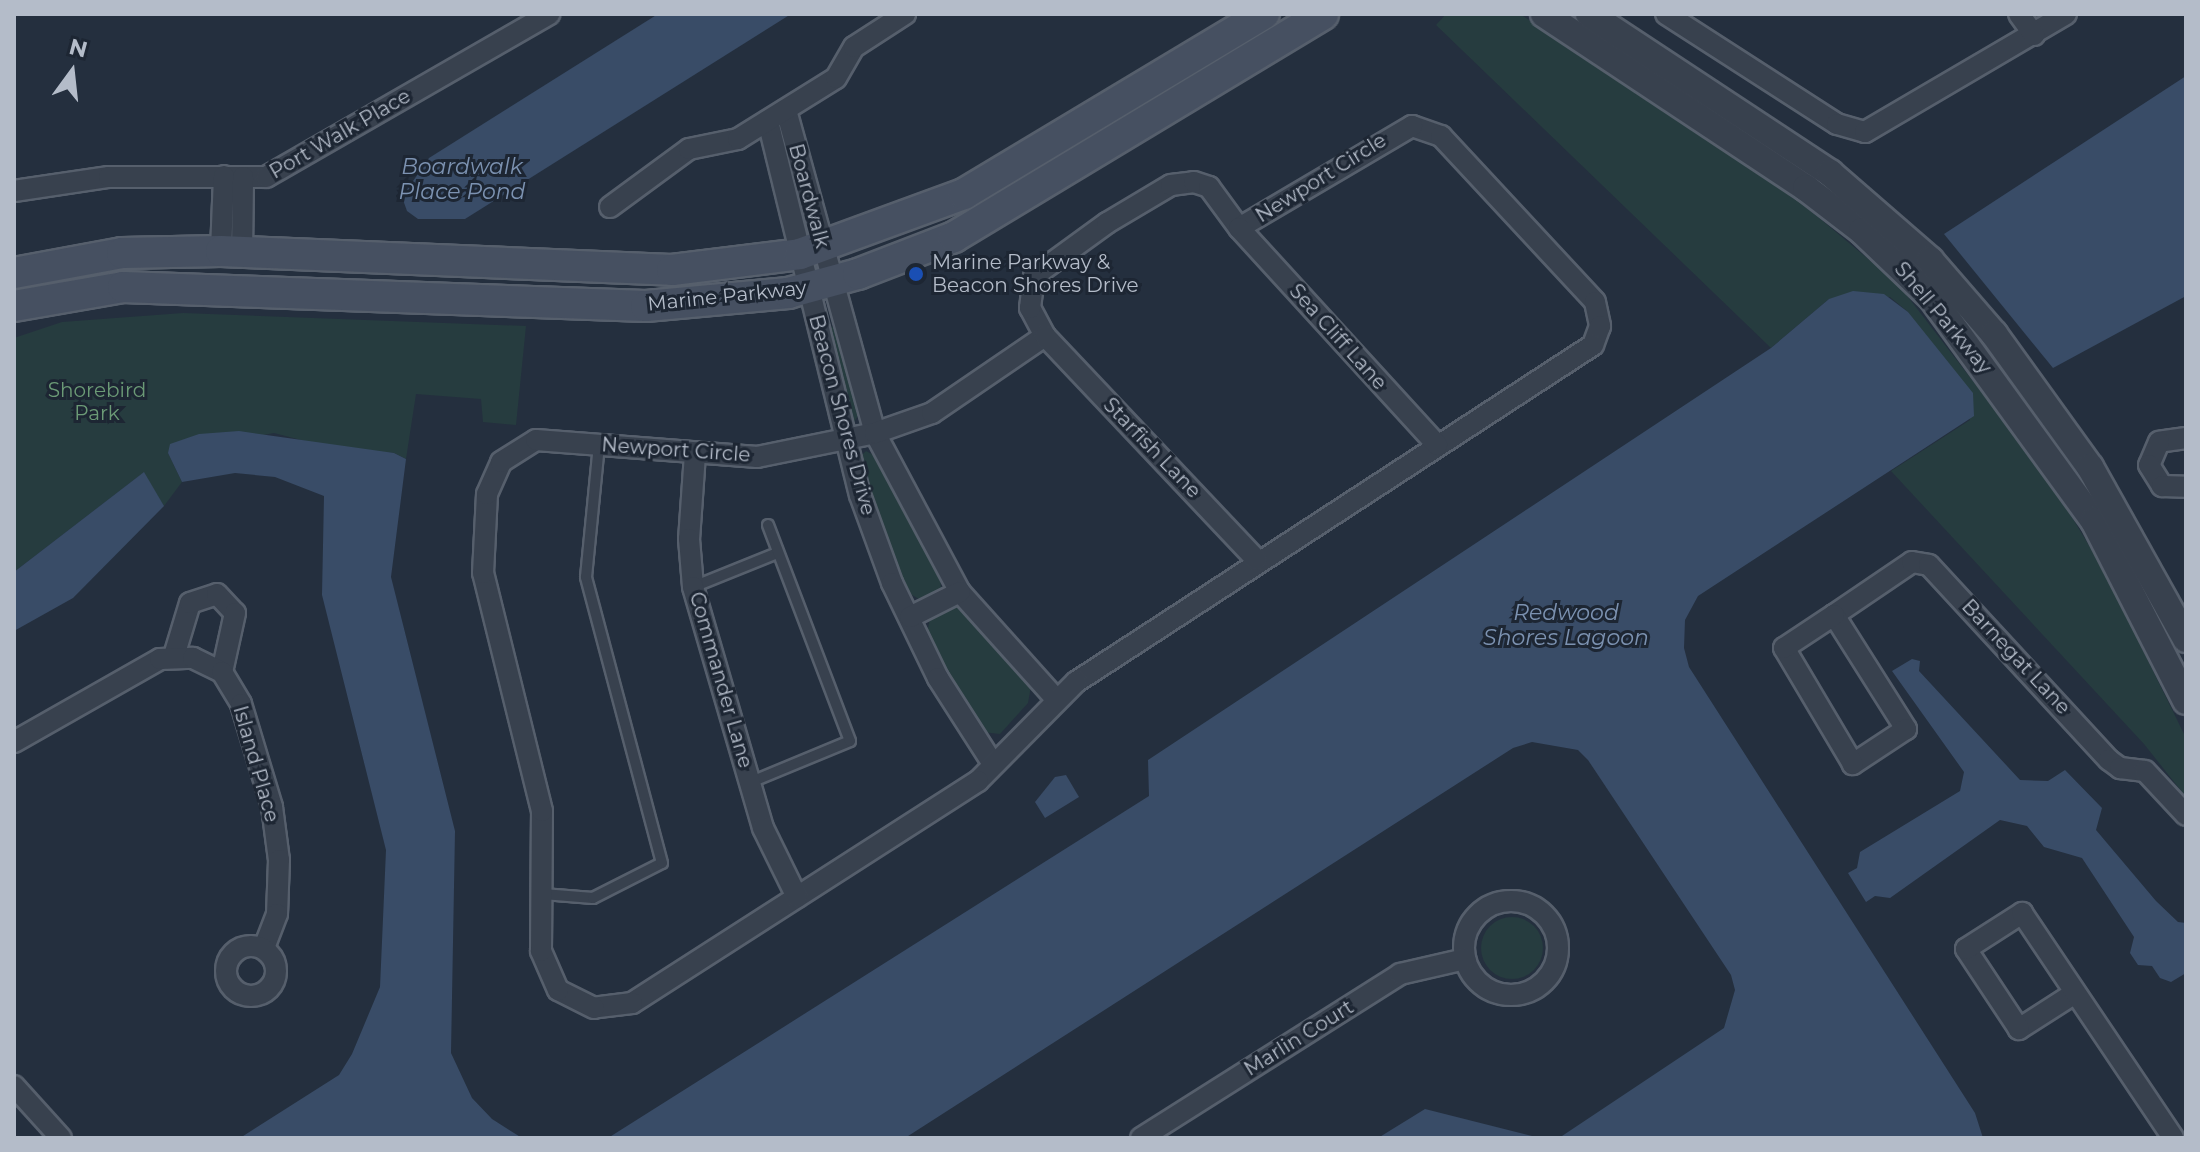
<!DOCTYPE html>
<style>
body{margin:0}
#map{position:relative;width:2200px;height:1152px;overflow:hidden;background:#242f3e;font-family:Montserrat,sans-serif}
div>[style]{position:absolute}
.green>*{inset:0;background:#263c3f}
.round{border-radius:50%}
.water>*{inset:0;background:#394c67}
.roads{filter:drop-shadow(2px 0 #565f6c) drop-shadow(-2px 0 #565f6c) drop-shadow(0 2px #565f6c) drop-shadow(0 -2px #565f6c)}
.service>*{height:10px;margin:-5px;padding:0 5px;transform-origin:5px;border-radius:5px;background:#38414e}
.minor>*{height:20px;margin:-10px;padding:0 10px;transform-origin:10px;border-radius:10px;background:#38414e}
.minor>.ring{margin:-10px;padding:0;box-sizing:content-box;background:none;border:20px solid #38414e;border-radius:50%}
.tertiary>*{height:26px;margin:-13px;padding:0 13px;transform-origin:13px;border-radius:13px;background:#38414e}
.secondary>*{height:30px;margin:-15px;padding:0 15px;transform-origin:15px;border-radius:15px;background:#465061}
.dots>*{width:22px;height:22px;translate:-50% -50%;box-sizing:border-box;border:4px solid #1d2633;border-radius:50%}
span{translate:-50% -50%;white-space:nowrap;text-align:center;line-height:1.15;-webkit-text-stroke:6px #1d2633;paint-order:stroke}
.street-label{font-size:20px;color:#b4bcc9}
.poi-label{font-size:20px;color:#b4bcc9}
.left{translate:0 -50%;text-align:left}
.park-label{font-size:20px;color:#6b9a76}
.water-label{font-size:22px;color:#7c92b1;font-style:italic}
.frame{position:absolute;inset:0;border:16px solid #b4bcc9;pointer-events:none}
.north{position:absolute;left:32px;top:32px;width:80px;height:80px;-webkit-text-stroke:6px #1d2633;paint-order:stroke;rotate:15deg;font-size:22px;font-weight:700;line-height:32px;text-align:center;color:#b4bcc9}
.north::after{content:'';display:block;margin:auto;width:28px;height:36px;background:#b4bcc9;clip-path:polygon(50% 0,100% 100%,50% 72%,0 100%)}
</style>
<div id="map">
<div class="green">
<div style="clip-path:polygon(1446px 14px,1520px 14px,1793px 196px,1898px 284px,2050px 481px,2102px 567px,2186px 738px,2186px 797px,2144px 744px,1891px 471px,1970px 420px,1908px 312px,1890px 297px,1829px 299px,1771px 348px,1436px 25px)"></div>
<div style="clip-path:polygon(183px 313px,526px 326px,516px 425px,483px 422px,481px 399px,416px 394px,406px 459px,394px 453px,332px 448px,274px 433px,168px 453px,182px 482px,164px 506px,143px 473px,14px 572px,14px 338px,62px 322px)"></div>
<div style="clip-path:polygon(830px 326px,839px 330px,858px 416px,854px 422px,850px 421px)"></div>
<div style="clip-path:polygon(866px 451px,884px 461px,884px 474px,940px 575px,941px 589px,924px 602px,907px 592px,878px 519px,859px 458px)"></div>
<div style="clip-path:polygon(954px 604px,1031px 686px,1028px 703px,1000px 734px,982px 732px,927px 633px,930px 619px)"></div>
<div class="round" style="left:1481px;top:917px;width:62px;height:62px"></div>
</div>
<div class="water">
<div style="clip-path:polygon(658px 14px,791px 14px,465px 219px,418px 219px,407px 211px,402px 197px,429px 158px)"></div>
<div style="clip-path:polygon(2186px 76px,2186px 296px,2053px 368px,1944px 234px)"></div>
<div style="clip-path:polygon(1853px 291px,1884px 294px,1908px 312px,1973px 393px,1974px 416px,1698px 596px,1685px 620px,1684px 648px,1689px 667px,1975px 1113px,1983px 1138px,1559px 1138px,1724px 1028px,1735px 990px,1731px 975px,1588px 760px,1578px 750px,1532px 742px,1513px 748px,905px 1138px,608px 1138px,1149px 796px,1148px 760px,1771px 348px,1829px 299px)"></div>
<div style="clip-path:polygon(239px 431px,394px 453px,406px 459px,391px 577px,455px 831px,451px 1053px,472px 1098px,492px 1119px,522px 1138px,240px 1138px,339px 1075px,352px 1054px,380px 987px,386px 850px,322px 595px,324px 496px,275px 477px,235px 473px,182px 482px,168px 453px,170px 444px,199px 434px)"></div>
<div style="clip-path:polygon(144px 472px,164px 506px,73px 598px,14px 631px,14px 572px)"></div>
<div style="clip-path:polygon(1912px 659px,1920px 661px,1919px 671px,2020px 780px,2048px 781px,2065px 770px,2102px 808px,2096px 830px,2156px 901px,2178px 922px,2186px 923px,2186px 973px,2171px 982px,2160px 978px,2152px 966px,2138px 965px,2130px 953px,2134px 937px,2082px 858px,2044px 847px,2027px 826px,2000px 820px,1890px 898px,1875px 896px,1866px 902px,1848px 873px,1857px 868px,1860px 852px,1960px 791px,1964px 772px,1892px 671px)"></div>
<div style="clip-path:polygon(1066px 775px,1079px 797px,1045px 818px,1035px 802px,1055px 777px)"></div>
<div style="clip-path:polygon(1425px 1109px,1540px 1138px,1378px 1138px)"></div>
</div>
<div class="roads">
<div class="service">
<div style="left:693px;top:587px;width:91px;rotate:-22deg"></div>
<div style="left:751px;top:782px;width:107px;rotate:-22.5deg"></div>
<div style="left:850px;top:741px;width:231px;rotate:-110.8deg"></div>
<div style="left:543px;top:894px;width:50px;rotate:4.6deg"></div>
<div style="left:593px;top:898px;width:77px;rotate:-26.9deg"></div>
<div style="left:662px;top:863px;width:296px;rotate:-104.9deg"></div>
<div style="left:586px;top:577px;width:134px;rotate:-84.4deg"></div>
</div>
<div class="minor">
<div style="left:1666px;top:14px;width:203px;rotate:32.8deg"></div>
<div style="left:1837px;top:124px;width:29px;rotate:16deg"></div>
<div style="left:1865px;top:132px;width:233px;rotate:-30.4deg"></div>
<div style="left:2019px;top:14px;width:26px;rotate:54deg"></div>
<div style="left:786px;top:110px;width:335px;rotate:74.6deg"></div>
<div style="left:875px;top:433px;width:180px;rotate:61.9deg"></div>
<div style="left:960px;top:592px;width:142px;rotate:48.1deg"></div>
<div style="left:768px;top:121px;width:385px;rotate:76.2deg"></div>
<div style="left:860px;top:495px;width:94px;rotate:70deg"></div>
<div style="left:892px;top:583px;width:106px;rotate:64.2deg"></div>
<div style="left:938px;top:678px;width:102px;rotate:57.4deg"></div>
<div style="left:1412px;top:126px;width:31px;rotate:19deg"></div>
<div style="left:1441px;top:136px;width:226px;rotate:47.1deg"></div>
<div style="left:1595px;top:302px;width:25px;rotate:78deg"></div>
<div style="left:1600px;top:326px;width:20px;rotate:110deg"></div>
<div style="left:1593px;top:345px;width:617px;rotate:146.9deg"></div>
<div style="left:1076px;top:682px;width:139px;rotate:134.7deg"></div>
<div style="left:978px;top:781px;width:411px;rotate:147.3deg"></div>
<div style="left:632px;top:1003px;width:38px;rotate:173deg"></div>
<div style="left:594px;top:1008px;width:40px;rotate:-153.4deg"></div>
<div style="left:558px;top:990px;width:43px;rotate:-113.6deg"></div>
<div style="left:541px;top:951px;width:140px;rotate:-89.6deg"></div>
<div style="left:542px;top:811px;width:245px;rotate:-103.9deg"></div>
<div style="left:483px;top:573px;width:79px;rotate:-87.1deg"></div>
<div style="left:487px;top:494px;width:35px;rotate:-66deg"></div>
<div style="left:501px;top:462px;width:41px;rotate:-32.2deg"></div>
<div style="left:536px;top:440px;width:222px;rotate:4.4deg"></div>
<div style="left:757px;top:457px;width:120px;rotate:-11.5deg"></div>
<div style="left:875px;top:433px;width:60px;rotate:-19.3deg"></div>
<div style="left:932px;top:413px;width:137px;rotate:-34.3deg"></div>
<div style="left:1045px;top:336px;width:32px;rotate:-118deg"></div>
<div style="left:1030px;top:308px;width:32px;rotate:-83deg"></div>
<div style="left:1034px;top:276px;width:90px;rotate:-36deg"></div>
<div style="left:1107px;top:223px;width:74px;rotate:-30.7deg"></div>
<div style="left:1171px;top:185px;width:23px;rotate:-7deg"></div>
<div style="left:1194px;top:182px;width:16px;rotate:18deg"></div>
<div style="left:1209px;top:187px;width:51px;rotate:53.8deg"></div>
<div style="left:1239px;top:228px;width:201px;rotate:-30.5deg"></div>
<div style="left:14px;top:191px;width:96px;rotate:-8.4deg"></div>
<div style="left:109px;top:177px;width:157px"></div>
<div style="left:266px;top:177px;width:327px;rotate:-29.9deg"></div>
<div style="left:610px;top:207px;width:98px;rotate:-36.3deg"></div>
<div style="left:689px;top:149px;width:50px;rotate:-11.5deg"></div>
<div style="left:738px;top:139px;width:115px;rotate:-31.9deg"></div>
<div style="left:836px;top:78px;width:36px;rotate:-60deg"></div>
<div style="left:854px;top:47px;width:61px;rotate:-32.9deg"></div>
<div style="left:1239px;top:228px;width:294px;rotate:47.6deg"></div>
<div style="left:221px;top:251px;width:75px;rotate:-87.7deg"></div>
<div style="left:242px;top:252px;width:75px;rotate:-89.2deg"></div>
<div style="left:1045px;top:336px;width:308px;rotate:46.6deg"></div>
<div style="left:2186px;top:438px;width:27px;rotate:172deg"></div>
<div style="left:2159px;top:442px;width:25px;rotate:113deg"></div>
<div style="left:2149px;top:465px;width:25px;rotate:58deg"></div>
<div style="left:2162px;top:486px;width:24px;rotate:2deg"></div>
<div style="left:695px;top:454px;width:85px;rotate:94deg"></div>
<div style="left:689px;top:539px;width:48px;rotate:85.2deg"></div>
<div style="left:693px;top:587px;width:251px;rotate:73.8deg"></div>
<div style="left:763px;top:828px;width:77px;rotate:63.8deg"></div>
<div style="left:1834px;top:615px;width:94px;rotate:-34.2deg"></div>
<div style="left:1912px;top:562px;width:17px;rotate:10deg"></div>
<div style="left:1929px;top:565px;width:265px;rotate:47.3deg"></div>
<div style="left:2109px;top:760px;width:14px;rotate:36deg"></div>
<div style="left:2120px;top:768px;width:25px;rotate:7deg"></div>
<div style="left:2145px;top:771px;width:60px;rotate:47deg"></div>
<div style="left:1834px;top:615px;width:135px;rotate:57.7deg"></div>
<div style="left:1906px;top:729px;width:64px;rotate:146.6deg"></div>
<div style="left:1853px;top:764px;width:135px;rotate:-120.7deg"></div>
<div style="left:1784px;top:648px;width:60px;rotate:-33.4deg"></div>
<div style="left:910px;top:617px;width:56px;rotate:-26.6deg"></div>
<div style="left:174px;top:656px;width:55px;rotate:-73.2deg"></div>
<div style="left:190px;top:603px;width:28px;rotate:-18deg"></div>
<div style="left:217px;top:594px;width:26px;rotate:47deg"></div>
<div style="left:235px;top:613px;width:60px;rotate:102.4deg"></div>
<div style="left:14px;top:742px;width:168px;rotate:-29.6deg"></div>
<div style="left:160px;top:659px;width:33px;rotate:-2deg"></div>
<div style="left:193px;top:658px;width:32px;rotate:26deg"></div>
<div style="left:222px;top:672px;width:37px;rotate:59deg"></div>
<div style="left:241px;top:704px;width:108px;rotate:73.2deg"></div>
<div style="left:272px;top:807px;width:53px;rotate:82.5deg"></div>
<div style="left:279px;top:860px;width:54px;rotate:92.1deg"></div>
<div style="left:277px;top:914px;width:36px;rotate:111deg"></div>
<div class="ring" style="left:1464px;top:901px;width:74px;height:74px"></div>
<div class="ring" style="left:226px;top:946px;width:30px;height:30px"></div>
<div style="left:2075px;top:993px;width:67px;rotate:147.3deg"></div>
<div style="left:2019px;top:1029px;width:96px;rotate:-123.5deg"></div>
<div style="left:1966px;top:949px;width:67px;rotate:-32.7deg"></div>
<div style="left:2022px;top:913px;width:271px;rotate:56.1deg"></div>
<div style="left:14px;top:1086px;width:70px;rotate:47.9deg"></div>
<div style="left:1141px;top:1138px;width:307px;rotate:-32.3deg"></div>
<div style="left:1400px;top:974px;width:67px;rotate:-13deg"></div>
</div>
<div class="tertiary">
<div style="left:1544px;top:14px;width:315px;rotate:33.6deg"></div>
<div style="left:1806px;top:188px;width:71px;rotate:37.5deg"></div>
<div style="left:1862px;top:231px;width:97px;rotate:43.7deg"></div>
<div style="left:1932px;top:298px;width:276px;rotate:54deg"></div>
<div style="left:2094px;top:521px;width:202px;rotate:62.9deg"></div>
<div style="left:1589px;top:14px;width:289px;rotate:33.4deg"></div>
<div style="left:1830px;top:173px;width:133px;rotate:41deg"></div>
<div style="left:1930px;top:260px;width:98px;rotate:49.1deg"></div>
<div style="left:1994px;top:334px;width:164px;rotate:54.2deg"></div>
<div style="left:2090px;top:467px;width:197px;rotate:60.8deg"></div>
</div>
<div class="secondary">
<div style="left:14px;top:273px;width:110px;rotate:-10.5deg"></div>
<div style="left:122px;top:253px;width:99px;rotate:-1.2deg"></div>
<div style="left:221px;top:251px;width:451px;rotate:2.4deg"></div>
<div style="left:672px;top:270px;width:129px;rotate:-7.1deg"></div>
<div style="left:800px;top:254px;width:175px;rotate:-20.1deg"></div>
<div style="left:964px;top:194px;width:350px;rotate:-31deg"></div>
<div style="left:14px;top:306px;width:111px;rotate:-9.9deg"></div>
<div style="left:123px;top:287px;width:523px;rotate:2.08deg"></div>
<div style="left:646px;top:306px;width:143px;rotate:-5.2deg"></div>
<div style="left:788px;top:293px;width:73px;rotate:-15.2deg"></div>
<div style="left:858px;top:274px;width:103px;rotate:-21.1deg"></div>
<div style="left:954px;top:237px;width:431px;rotate:-31.1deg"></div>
</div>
</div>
<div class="dots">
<div style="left:916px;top:274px;background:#1a4fb4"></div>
</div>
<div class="street-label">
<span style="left:340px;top:134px;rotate:-30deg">Port Walk Place</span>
<span style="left:1321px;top:178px;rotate:-32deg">Newport Circle</span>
<span style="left:809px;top:196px;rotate:75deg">Boardwalk</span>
<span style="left:727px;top:296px;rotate:-6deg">Marine Parkway</span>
<span style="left:1943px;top:318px;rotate:50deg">Shell Parkway</span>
<span style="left:1338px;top:337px;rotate:48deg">Sea Cliff Lane</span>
<span style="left:842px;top:415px;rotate:75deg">Beacon Shores Drive</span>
<span style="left:1152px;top:448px;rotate:46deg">Starfish Lane</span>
<span style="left:676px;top:450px;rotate:4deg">Newport Circle</span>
<span style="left:2016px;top:657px;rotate:47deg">Barnegat Lane</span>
<span style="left:721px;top:680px;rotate:74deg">Commander Lane</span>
<span style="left:256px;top:764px;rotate:74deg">Island Place</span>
<span style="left:1299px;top:1038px;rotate:-32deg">Marlin Court</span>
</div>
<div class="poi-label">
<span class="left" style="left:932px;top:274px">Marine Parkway &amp;<br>Beacon Shores Drive</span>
</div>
<div class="park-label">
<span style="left:97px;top:402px">Shorebird<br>Park</span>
</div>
<div class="water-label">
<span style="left:462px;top:179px">Boardwalk<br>Place Pond</span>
<span style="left:1566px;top:625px">Redwood<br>Shores Lagoon</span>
</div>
<div class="frame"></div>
<div class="north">N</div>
</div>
